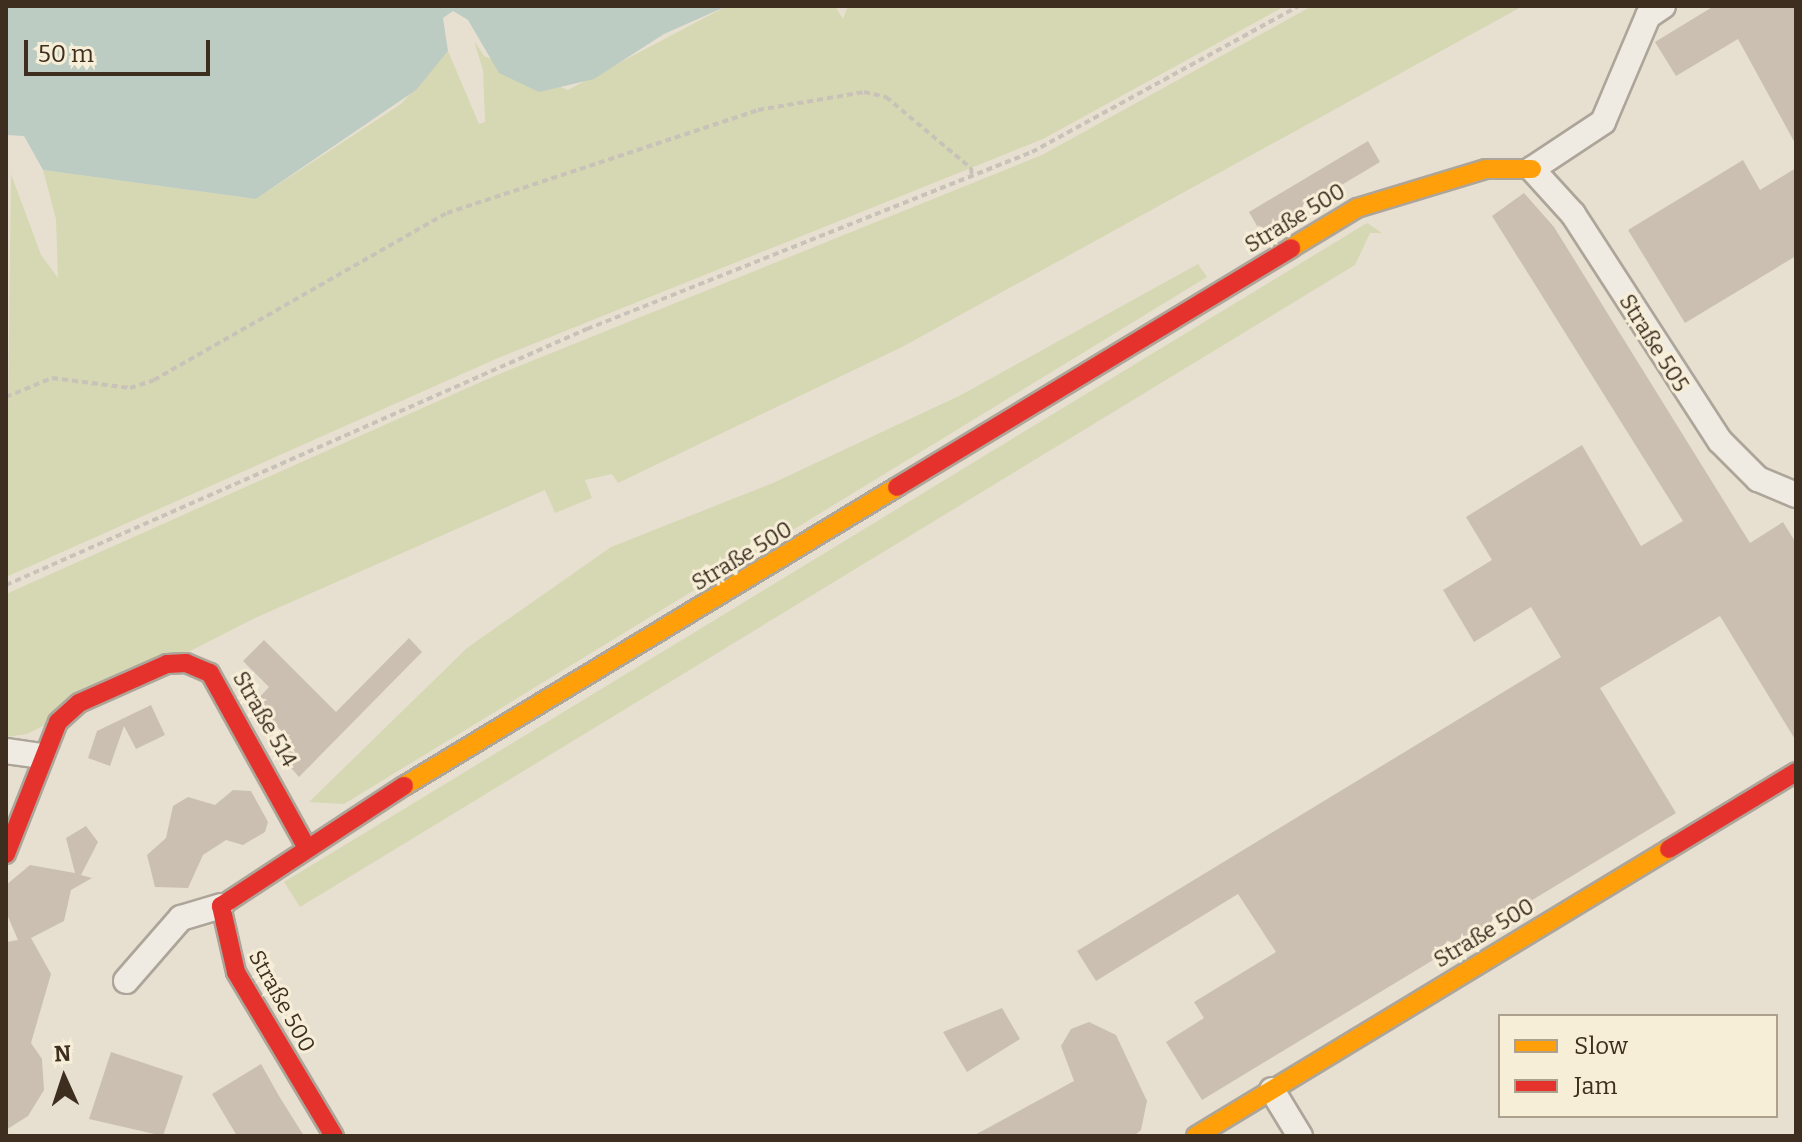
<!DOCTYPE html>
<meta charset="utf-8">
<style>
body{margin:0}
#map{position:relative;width:1802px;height:1142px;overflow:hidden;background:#e7e0d1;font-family:Bitter,serif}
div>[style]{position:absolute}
.green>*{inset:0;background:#d6d7b3}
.water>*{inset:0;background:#bcccc2}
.building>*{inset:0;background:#cbbfb2}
.path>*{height:4px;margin-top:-2px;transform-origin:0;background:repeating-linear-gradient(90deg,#c8c2b9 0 6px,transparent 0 10px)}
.roads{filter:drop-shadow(2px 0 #ada599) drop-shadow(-2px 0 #ada599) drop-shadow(0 2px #ada599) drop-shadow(0 -2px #ada599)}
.street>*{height:24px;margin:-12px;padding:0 12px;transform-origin:12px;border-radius:12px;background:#efebe3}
.slow>*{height:18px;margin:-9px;padding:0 9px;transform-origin:9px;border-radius:9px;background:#ff9f0a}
.jam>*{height:18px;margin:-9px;padding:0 9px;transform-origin:9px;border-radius:9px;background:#e5322d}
span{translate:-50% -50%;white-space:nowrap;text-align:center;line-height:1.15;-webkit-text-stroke:6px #f7eed8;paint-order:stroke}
.street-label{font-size:22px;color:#3d2e20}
.frame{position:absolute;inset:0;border:8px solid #3d2e20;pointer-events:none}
.legend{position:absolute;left:1498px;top:1014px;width:280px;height:104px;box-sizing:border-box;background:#f7eed8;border:2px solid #ada18e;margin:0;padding:10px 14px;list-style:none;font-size:24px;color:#3d2e20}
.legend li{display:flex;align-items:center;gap:16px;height:40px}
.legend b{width:40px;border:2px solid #ada18e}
.north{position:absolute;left:24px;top:1038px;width:80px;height:80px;-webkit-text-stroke:6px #f7eed8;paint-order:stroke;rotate:357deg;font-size:22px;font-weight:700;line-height:32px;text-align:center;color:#3d2e20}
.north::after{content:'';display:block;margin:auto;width:28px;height:36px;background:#3d2e20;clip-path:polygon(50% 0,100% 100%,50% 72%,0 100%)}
.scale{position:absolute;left:24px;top:40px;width:186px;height:36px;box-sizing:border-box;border:4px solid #3d2e20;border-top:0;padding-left:10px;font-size:24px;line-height:28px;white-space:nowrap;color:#3d2e20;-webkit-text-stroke:6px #f7eed8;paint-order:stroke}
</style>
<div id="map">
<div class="green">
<div style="clip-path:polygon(727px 6px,835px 6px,843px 19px,848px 6px,1285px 6px,1043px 139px,498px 358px,6px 577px,11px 174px,41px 255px,58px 278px,56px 219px,43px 170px,256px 199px,401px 104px,448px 51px,479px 124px,485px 122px,483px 70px,474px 41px,484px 56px,568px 90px)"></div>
<div style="clip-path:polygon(1312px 6px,1523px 6px,902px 347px,618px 483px,612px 474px,585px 480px,592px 498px,555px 513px,545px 490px,255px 618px,27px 734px,6px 737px,6px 594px,492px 377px,1042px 155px)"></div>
<div style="clip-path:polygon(1367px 223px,1382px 233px,1370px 233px,1355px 265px,300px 907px,284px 882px)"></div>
<div style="clip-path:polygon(1198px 264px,1207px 277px,344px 804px,309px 802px,467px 648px,611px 547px,773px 483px,961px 395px)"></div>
</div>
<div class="water">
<div style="clip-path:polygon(6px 6px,727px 6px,664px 34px,594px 79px,539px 92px,499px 73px,468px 20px,453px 11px,443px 18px,448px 51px,416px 90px,256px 199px,43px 170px,24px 136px,6px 135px)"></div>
</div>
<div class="building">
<div style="clip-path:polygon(1714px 6px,1796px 6px,1796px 145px,1738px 39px,1676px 76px,1655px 42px)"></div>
<div style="clip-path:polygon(1368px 141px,1380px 162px,1261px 233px,1249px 212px)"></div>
<div style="clip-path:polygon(1743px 160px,1760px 190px,1796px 168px,1796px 256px,1685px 323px,1628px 230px)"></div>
<div style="clip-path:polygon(1524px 193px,1554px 227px,1750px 543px,1783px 522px,1796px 543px,1796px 741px,1720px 616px,1600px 688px,1676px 813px,1202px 1100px,1166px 1042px,1204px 1018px,1194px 1002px,1276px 952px,1238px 894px,1096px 981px,1077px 951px,1561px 657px,1531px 607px,1474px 642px,1443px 590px,1492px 560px,1466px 517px,1582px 445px,1641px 546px,1683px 521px,1492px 216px)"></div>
<div style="clip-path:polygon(409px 638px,422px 652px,299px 777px,279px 754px,292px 741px,253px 704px,269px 687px,243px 661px,264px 640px,336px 712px)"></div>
<div style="clip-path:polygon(151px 705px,165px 735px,136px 749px,124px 726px,110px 766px,88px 758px,97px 731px)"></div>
<div style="clip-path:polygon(233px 790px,251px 791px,268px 822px,265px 832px,243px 845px,226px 840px,203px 855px,188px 888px,155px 887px,147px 855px,166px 838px,173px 806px,188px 797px,215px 805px)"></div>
<div style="clip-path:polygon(86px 826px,98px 842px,81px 875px,92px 878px,71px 890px,64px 921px,31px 938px,51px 974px,31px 1043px,42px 1059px,44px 1090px,28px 1116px,6px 1130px,6px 942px,18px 940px,6px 912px,6px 885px,30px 865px,75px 873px,66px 838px)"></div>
<div style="clip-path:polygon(1002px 1008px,1020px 1039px,967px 1072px,943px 1032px)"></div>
<div style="clip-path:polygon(1089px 1022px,1116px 1035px,1147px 1101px,1141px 1130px,1134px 1136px,973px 1136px,1074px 1081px,1061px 1046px,1071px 1029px)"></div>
<div style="clip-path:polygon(111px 1052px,183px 1076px,163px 1136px,89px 1119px)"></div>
<div style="clip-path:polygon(261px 1064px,279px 1096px,304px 1136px,237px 1136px,228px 1121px,212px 1094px)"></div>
</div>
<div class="path">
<div style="left:6px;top:397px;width:50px;rotate:-22.4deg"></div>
<div style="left:52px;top:378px;width:79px;rotate:7.3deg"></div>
<div style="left:130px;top:388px;width:25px;rotate:-18deg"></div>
<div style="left:154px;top:380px;width:337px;rotate:-29.7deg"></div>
<div style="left:447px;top:213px;width:328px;rotate:-18.3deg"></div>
<div style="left:758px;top:110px;width:108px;rotate:-9.6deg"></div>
<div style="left:864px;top:92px;width:23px;rotate:13deg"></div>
<div style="left:886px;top:97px;width:111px;rotate:39.9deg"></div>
<div style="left:971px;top:168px;width:10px;rotate:84deg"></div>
<div style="left:6px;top:585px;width:635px;rotate:-23.78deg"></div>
<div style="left:587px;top:329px;width:479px;rotate:-21.7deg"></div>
<div style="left:1032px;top:152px;width:304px;rotate:-28.7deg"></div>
</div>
<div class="roads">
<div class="street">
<div style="left:1663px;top:6px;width:18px;rotate:146deg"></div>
<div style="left:1648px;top:16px;width:115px;rotate:113deg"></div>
<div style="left:1603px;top:122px;width:85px;rotate:146.5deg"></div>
<div style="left:1532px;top:169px;width:61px;rotate:47.7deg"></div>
<div style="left:1573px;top:214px;width:270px;rotate:57.1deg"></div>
<div style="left:1720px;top:441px;width:54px;rotate:45deg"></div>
<div style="left:1758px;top:479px;width:41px;rotate:22.8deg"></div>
<div style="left:6px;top:751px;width:35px;rotate:8deg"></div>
<div style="left:126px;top:981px;width:84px;rotate:-48.9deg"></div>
<div style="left:181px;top:918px;width:42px;rotate:-16.7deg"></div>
<div style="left:1272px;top:1090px;width:54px;rotate:58.7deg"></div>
</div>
<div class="slow">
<div style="left:1291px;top:248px;width:77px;rotate:-31.2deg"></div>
<div style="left:1357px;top:208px;width:135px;rotate:-16.8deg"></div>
<div style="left:1486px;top:169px;width:46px"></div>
<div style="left:404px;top:786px;width:577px;rotate:-31.24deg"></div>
<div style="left:1196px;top:1136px;width:553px;rotate:-31.25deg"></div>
</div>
<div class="jam">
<div style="left:897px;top:487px;width:461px;rotate:-31.2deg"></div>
<div style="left:1669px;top:849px;width:149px;rotate:-31.2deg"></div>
<div style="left:6px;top:854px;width:142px;rotate:-68.5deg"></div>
<div style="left:58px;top:722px;width:28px;rotate:-42deg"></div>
<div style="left:79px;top:703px;width:96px;rotate:-23.9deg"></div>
<div style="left:167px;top:664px;width:19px;rotate:-3deg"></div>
<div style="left:186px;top:663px;width:26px;rotate:23deg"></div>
<div style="left:210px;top:673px;width:198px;rotate:61deg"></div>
<div style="left:334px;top:1136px;width:191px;rotate:-120.9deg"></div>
<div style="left:236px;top:972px;width:68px;rotate:-102.8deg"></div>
<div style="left:221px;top:906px;width:219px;rotate:-33.3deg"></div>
</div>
</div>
<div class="street-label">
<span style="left:1295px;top:218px;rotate:-31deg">Straße 500</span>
<span style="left:1654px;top:343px;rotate:58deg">Straße 505</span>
<span style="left:742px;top:556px;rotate:-31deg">Straße 500</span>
<span style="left:265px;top:719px;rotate:60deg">Straße 514</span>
<span style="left:1484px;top:933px;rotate:-31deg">Straße 500</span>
<span style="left:282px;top:1001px;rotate:61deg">Straße 500</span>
</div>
<div class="frame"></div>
<ul class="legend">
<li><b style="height:10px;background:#ff9f0a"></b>Slow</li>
<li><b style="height:10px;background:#e5322d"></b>Jam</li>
</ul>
<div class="north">N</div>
<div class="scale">50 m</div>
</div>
